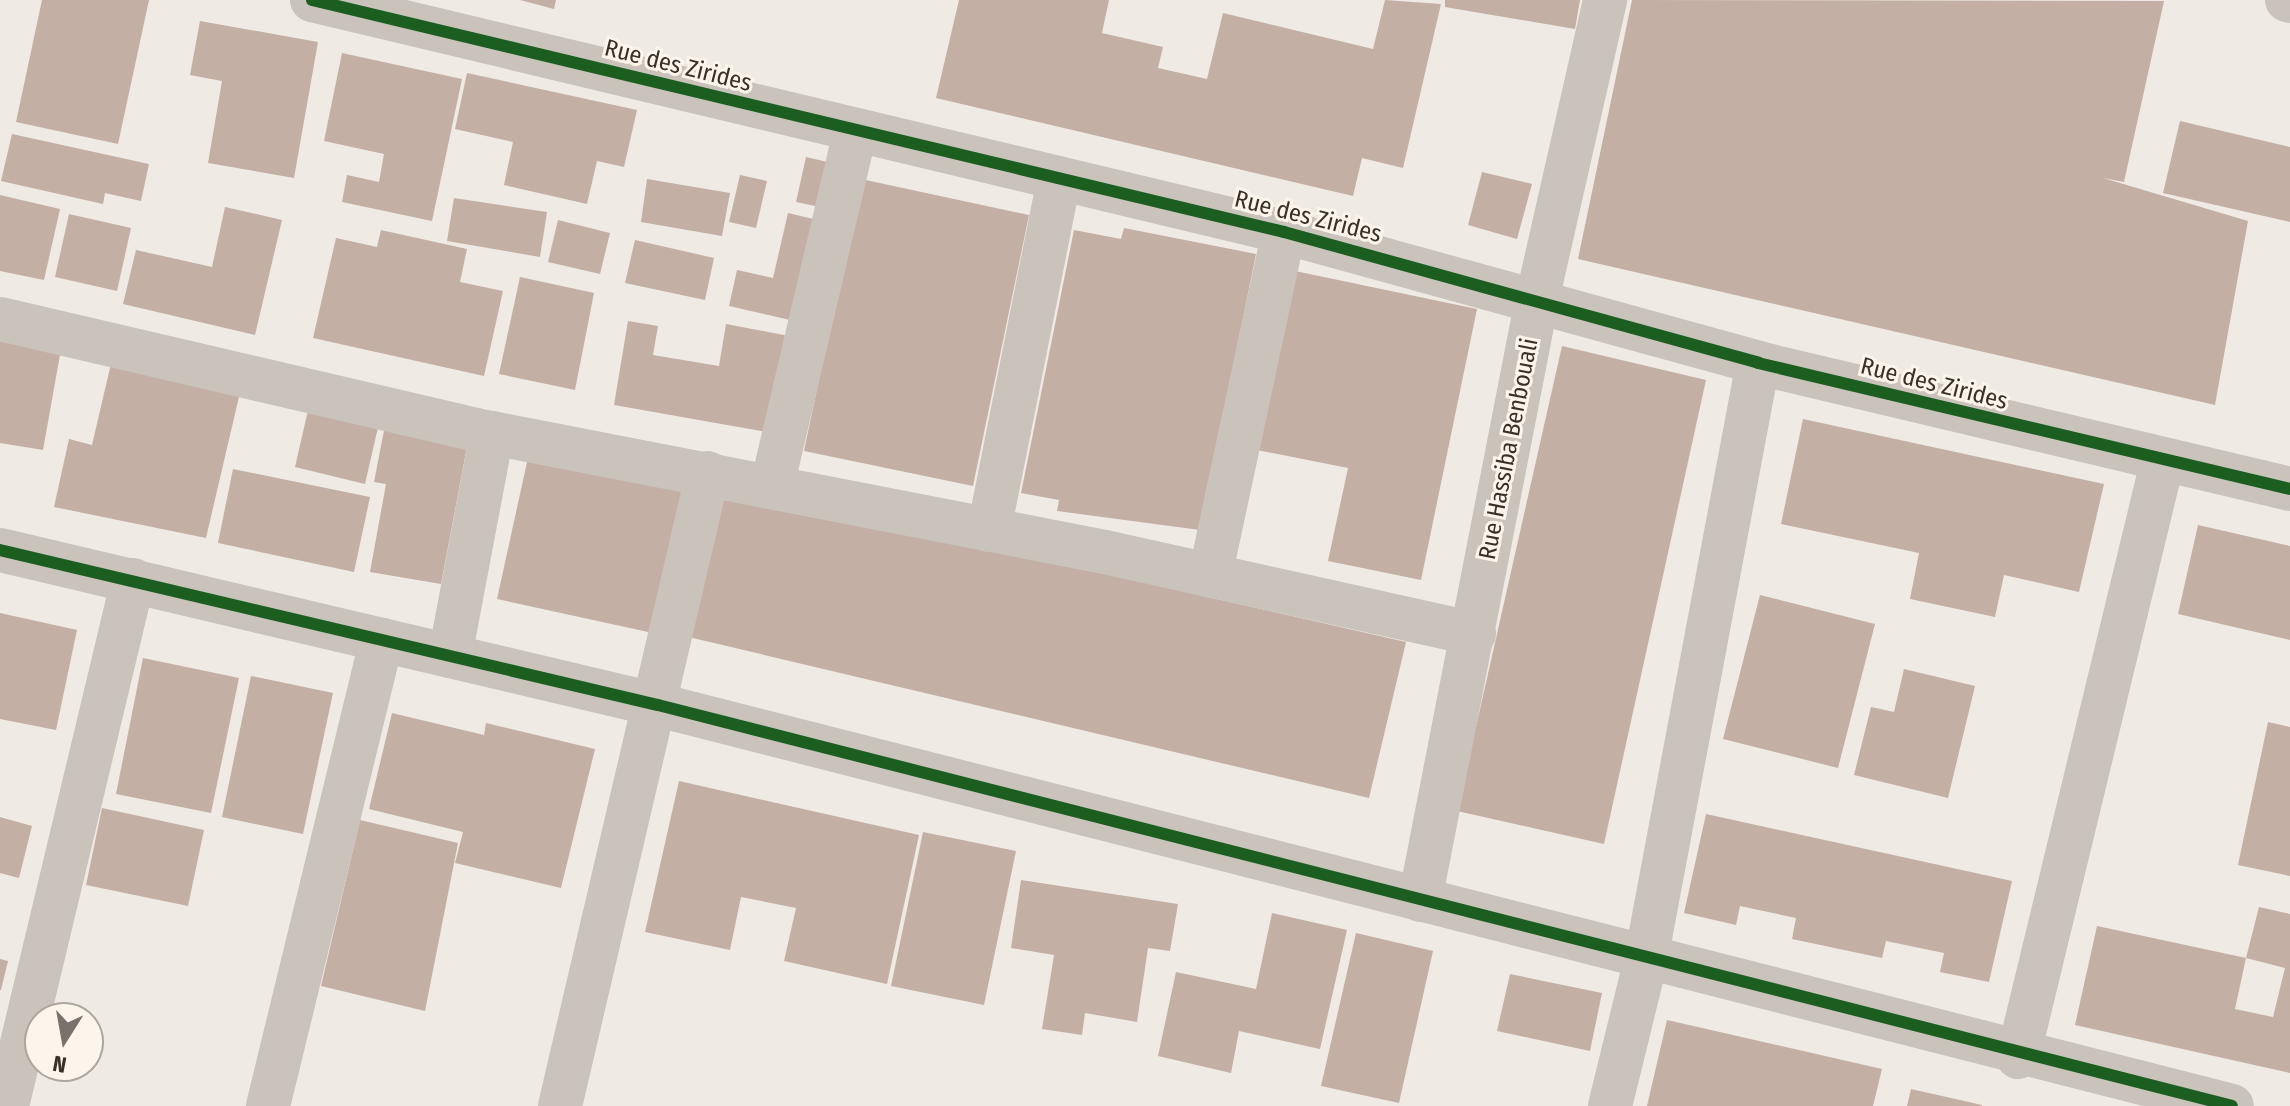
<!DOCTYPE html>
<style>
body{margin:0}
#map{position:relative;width:2290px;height:1106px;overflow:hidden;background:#efeae4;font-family:"Fira Sans Condensed",sans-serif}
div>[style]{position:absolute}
.building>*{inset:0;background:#c4afa5}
.street>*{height:44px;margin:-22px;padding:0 22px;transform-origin:22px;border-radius:22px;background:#c9c3bc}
.cycleway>*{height:12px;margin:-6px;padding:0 6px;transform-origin:6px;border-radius:6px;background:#1b5e20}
span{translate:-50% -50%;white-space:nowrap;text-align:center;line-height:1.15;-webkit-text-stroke:6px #fbf5ec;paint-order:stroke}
.street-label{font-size:24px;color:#3a302a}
.north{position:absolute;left:24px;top:1002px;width:80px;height:80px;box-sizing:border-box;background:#fbf5ec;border:2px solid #aea69e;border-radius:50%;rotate:191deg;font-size:22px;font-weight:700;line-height:32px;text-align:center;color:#3a302a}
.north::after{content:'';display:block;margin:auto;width:28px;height:36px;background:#79716b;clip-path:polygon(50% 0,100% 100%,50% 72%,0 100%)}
</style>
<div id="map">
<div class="building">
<div style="clip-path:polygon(42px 0,149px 0,118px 144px,16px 122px)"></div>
<div style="clip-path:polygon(520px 0,556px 0,554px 9px)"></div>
<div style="clip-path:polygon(959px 0,1109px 0,1102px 33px,1163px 47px,1158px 68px,1207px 79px,1223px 13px,1373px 49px,1385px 0,1441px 4px,1403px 168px,1362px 158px,1353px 196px,936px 98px)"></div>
<div style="clip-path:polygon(1445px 0,1580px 0,1575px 29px,1445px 7px)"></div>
<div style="clip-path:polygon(1632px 0,2164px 1px,2124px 182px,2103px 178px,2248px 221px,2215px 405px,1578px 259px)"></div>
<div style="clip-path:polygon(200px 21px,318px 42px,294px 178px,208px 163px,222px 81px,190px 75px)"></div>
<div style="clip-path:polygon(342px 53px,462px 79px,432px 221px,342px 202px,347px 175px,379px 182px,384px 154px,324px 141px)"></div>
<div style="clip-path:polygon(467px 73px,637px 110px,624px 167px,597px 161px,587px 204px,504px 185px,513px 142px,455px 129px)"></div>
<div style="clip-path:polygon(2180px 121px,2290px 147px,2290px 222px,2163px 193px)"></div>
<div style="clip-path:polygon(12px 134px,149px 164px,141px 201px,105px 193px,103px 204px,1px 181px)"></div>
<div style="clip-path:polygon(806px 157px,836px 164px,825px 208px,796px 202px)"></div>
<div style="clip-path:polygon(1482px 172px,1532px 184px,1517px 239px,1468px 225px)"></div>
<div style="clip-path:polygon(740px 175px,767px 181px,756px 228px,729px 222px)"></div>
<div style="clip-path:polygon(647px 179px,730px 193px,722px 236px,641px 222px)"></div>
<div style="clip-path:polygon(861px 179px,1029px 215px,973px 486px,804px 451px)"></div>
<div style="clip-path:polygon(0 195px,60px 209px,44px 280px,0 271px)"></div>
<div style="clip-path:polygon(454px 198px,547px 212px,540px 257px,447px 241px)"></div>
<div style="clip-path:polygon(225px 207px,282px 220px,255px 335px,123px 304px,136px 250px,212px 267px)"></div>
<div style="clip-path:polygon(788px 213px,826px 222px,803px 323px,729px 306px,737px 270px,773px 278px)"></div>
<div style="clip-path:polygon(69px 214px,131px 228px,117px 291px,55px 277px)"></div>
<div style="clip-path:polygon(558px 220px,610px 233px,600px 274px,548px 262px)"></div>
<div style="clip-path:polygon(1124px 228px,1256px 254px,1200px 530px,1057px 511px,1059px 500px,1021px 493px,1074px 230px,1121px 239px)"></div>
<div style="clip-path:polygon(381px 230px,467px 249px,460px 282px,503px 291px,484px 376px,313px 338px,336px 238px,377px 247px)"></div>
<div style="clip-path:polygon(635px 240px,714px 258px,705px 300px,625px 283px)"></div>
<div style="clip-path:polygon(1295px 271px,1477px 309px,1421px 580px,1328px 561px,1348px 468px,1257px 450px)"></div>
<div style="clip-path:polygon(520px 277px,594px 293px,575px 390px,499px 374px)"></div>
<div style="clip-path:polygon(628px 321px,658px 326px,653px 355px,719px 366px,726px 324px,789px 336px,772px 433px,614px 405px)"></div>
<div style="clip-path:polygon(0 327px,63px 338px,43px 450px,0 443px)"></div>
<div style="clip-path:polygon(1562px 346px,1706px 380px,1604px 844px,1457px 811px)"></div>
<div style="clip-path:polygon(113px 355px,242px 384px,206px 538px,54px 507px,69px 439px,92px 445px)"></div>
<div style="clip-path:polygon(309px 406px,379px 423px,365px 484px,295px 467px)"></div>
<div style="clip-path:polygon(387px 415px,470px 431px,441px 584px,370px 572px,386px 484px,374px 482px)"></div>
<div style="clip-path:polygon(1803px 419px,2104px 484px,2079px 592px,2004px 575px,1995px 617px,1910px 599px,1919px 553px,1781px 524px)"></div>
<div style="clip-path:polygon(531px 444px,697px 481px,662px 635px,497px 599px)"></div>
<div style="clip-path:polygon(233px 469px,370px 497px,354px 572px,218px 543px)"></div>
<div style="clip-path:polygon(715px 485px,1406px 642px,1369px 798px,680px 635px)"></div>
<div style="clip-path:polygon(2198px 525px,2290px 546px,2290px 640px,2178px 614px)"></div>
<div style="clip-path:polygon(1760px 595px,1875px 624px,1838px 768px,1723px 739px)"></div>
<div style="clip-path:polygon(0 613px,77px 630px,56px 730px,0 719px)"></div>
<div style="clip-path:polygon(143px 658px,239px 678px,211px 813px,116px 794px)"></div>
<div style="clip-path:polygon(1904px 669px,1975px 686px,1948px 798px,1854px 775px,1871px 707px,1894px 712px)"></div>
<div style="clip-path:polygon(251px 676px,333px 693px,303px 834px,222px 817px)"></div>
<div style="clip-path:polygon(392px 713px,484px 735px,486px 723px,595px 749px,561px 888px,455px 863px,463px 832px,369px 809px)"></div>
<div style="clip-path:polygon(2268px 722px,2290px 727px,2290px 876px,2238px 865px)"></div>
<div style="clip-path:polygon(679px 781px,919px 835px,887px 984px,784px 961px,796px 908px,741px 897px,730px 950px,645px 932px)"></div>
<div style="clip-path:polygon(102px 808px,204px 830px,188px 906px,86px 885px)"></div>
<div style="clip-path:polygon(1706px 814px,2012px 881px,1989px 982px,1940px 972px,1944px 953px,1886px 941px,1882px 958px,1792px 939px,1796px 918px,1740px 906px,1736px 925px,1684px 913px)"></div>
<div style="clip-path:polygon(0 817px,32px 826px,19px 878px,0 873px)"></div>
<div style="clip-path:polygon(360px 820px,458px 843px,425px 1011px,321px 986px)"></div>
<div style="clip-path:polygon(923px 832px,1016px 851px,984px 1005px,891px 986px)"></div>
<div style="clip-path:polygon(1021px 880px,1178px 904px,1170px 951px,1148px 948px,1137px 1022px,1085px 1013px,1082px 1035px,1042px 1029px,1054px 955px,1011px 948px)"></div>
<div style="clip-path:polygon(2259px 907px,2290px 914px,2290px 1073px,2075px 1025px,2097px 926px,2246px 958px,2235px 1009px,2273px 1017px,2285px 968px,2246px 958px)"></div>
<div style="clip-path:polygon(1272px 913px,1347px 930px,1320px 1049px,1239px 1031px,1231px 1073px,1158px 1056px,1176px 972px,1256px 989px)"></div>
<div style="clip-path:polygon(1356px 933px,1433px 951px,1399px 1103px,1321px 1086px)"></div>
<div style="clip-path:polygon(0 959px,8px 961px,1px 990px,0 990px)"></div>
<div style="clip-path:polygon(1510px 974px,1602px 993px,1590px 1051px,1497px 1031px)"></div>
<div style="clip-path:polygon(1667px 1020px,1882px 1069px,1873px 1106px,1647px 1106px)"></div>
<div style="clip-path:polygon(1911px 1089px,1982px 1105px,1982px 1106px,1907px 1106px)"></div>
</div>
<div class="street">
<div style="left:312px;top:0;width:999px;rotate:13.42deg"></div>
<div style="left:1284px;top:232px;width:492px;rotate:15.4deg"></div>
<div style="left:1758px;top:363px;width:547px;rotate:13.32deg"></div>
<div style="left:2287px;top:0;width:3px;rotate:18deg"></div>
<div style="left:0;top:319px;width:489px;rotate:13.1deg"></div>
<div style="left:476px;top:430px;width:641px;rotate:10.98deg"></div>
<div style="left:1105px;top:552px;width:378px;rotate:12.5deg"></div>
<div style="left:772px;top:486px;width:363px;rotate:-76.8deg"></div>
<div style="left:989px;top:530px;width:356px;rotate:-78.7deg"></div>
<div style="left:0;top:550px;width:676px;rotate:13.26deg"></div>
<div style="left:658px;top:705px;width:1624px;rotate:14.29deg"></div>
<div style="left:1210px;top:576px;width:352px;rotate:-77.9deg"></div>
<div style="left:450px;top:656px;width:227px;rotate:-79.3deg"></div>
<div style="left:1420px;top:900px;width:611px;rotate:-78.97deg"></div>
<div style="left:1537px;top:300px;width:308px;rotate:-77.2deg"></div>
<div style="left:2018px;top:1057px;width:611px;rotate:-76.37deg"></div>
<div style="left:7px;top:1106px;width:541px;rotate:-76.53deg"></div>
<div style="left:268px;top:1106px;width:480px;rotate:-76.3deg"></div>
<div style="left:560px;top:1106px;width:650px;rotate:-76.84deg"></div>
<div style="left:1610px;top:1106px;width:151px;rotate:-76.2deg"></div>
<div style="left:1646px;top:959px;width:606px;rotate:-79.36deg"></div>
</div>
<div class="cycleway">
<div style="left:312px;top:0;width:999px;rotate:13.42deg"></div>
<div style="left:1284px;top:232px;width:492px;rotate:15.4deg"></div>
<div style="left:1758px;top:363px;width:547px;rotate:13.32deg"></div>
<div style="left:0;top:550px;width:676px;rotate:13.26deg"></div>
<div style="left:658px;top:705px;width:1624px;rotate:14.29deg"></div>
</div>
<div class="street-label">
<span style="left:678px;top:66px;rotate:14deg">Rue des Zirides</span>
<span style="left:1308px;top:217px;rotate:14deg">Rue des Zirides</span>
<span style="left:1934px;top:384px;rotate:14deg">Rue des Zirides</span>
<span style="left:1509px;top:449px;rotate:-79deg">Rue Hassiba Benbouali</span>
</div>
<div class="north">N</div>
</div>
